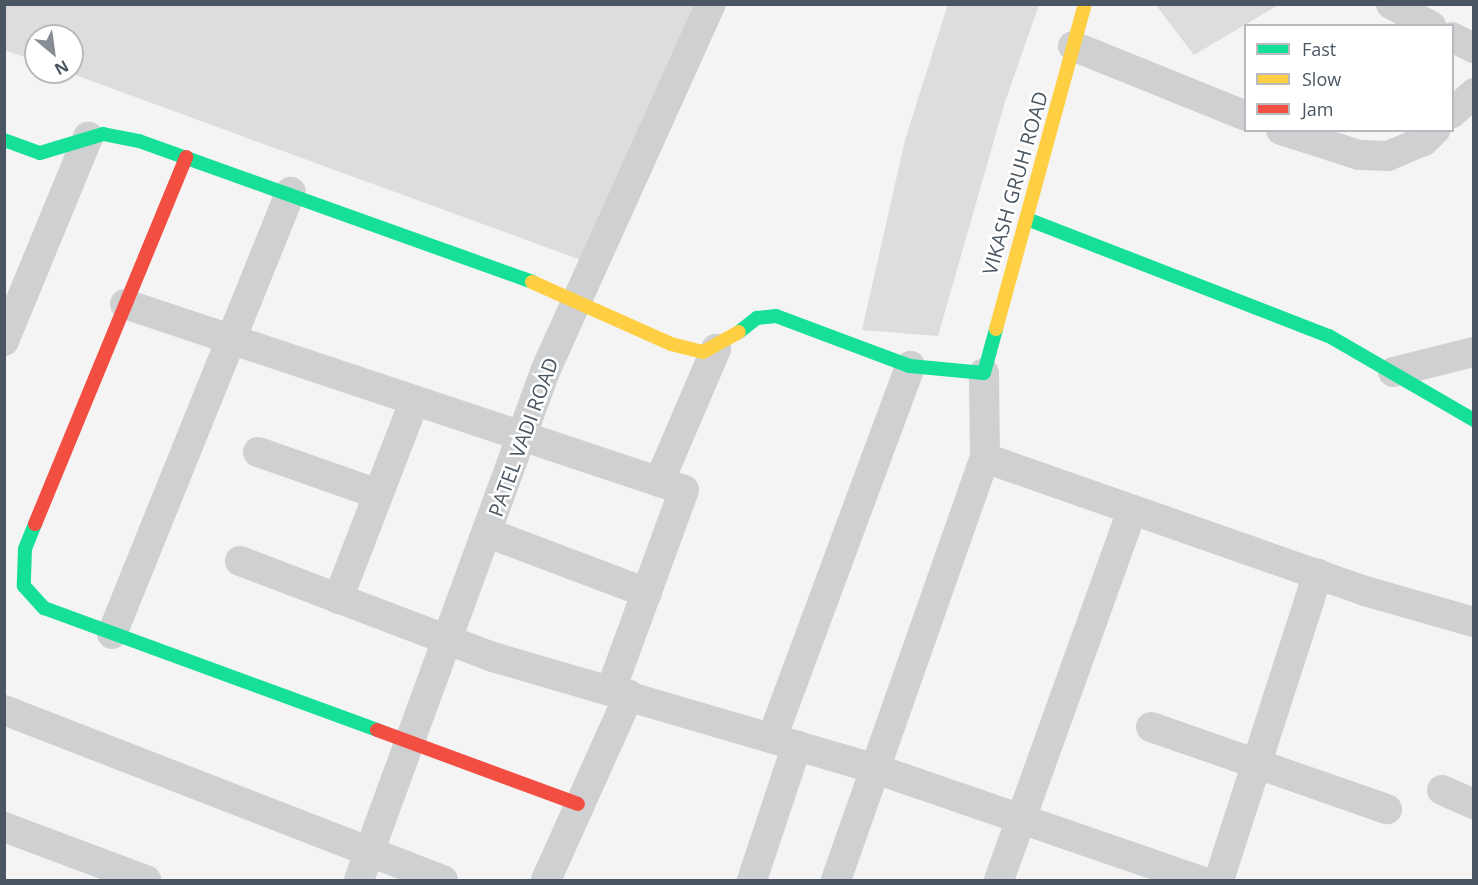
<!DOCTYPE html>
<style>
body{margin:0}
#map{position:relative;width:1478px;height:885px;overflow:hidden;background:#f4f4f4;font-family:"Open Sans",sans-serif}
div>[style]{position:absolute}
.building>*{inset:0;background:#ddddde}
.street>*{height:30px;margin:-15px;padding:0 15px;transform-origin:15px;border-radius:15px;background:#ced0d2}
.fast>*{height:14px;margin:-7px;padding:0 7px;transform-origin:7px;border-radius:7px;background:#16e098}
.slow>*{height:14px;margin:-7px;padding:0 7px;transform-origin:7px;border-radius:7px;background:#ffcf43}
.jam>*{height:14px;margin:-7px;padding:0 7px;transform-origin:7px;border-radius:7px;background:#f24e42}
span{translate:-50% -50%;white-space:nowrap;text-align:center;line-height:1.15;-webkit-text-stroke:5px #fff;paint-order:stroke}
.street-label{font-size:20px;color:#4a5661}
.frame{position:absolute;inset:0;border:6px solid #4a5661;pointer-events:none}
.legend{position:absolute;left:1244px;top:24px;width:210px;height:108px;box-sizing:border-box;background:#fff;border:2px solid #b7bbc0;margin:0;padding:8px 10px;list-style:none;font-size:18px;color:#4a5661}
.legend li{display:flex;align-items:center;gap:12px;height:30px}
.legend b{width:30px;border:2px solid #b7bbc0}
.north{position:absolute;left:24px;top:24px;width:60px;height:60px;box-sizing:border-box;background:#fff;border:2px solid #b7bbc0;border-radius:50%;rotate:151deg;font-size:16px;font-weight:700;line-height:24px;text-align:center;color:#4a5661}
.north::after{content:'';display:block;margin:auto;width:21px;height:27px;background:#868d94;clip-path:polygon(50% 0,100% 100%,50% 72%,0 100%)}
</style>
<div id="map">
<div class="building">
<div style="clip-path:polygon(4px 4px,700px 4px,589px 263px,67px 72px,72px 72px,72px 36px,36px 36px,36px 61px,4px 50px)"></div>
<div style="clip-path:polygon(948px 4px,1039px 5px,1005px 102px,938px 336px,862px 330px,905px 140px)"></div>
<div style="clip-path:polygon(1155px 4px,1280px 4px,1194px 55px)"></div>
</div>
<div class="street">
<div style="left:1391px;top:4px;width:46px;rotate:28.8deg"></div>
<div style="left:1452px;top:37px;width:25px;rotate:27deg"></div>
<div style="left:1073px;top:46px;width:187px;rotate:22deg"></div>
<div style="left:1452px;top:113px;width:30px;rotate:-42deg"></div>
<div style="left:1281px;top:130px;width:82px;rotate:17.8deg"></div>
<div style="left:1359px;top:155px;width:29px;rotate:2deg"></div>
<div style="left:1388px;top:156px;width:39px;rotate:-23deg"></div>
<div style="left:1424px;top:141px;width:16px;rotate:-45deg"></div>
<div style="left:125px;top:304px;width:589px;rotate:18.4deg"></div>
<div style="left:684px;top:490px;width:213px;rotate:110.1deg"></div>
<div style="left:4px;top:341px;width:221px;rotate:-67.6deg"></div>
<div style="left:1393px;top:372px;width:83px;rotate:-13.9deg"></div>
<div style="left:258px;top:452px;width:127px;rotate:19.3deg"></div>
<div style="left:985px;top:458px;width:403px;rotate:19.3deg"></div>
<div style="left:1365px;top:591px;width:113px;rotate:15.9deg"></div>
<div style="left:659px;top:482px;width:145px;rotate:-66.8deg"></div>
<div style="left:488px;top:533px;width:170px;rotate:20.7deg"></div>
<div style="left:240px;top:561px;width:271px;rotate:20.8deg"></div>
<div style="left:493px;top:657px;width:399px;rotate:16.3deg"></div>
<div style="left:876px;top:769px;width:342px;rotate:19deg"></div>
<div style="left:338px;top:599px;width:211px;rotate:-68.9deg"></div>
<div style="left:112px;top:634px;width:477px;rotate:-68deg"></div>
<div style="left:4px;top:710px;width:471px;rotate:21.2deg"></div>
<div style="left:1151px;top:727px;width:250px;rotate:19.2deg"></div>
<div style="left:772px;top:738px;width:397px;rotate:-69.6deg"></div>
<div style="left:1442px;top:790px;width:35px;rotate:24deg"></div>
<div style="left:4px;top:827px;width:152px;rotate:20.5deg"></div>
<div style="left:359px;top:880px;width:544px;rotate:-69.9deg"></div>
<div style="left:546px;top:369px;width:401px;rotate:-65.7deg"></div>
<div style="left:546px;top:880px;width:203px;rotate:-65.8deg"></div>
<div style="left:752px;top:880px;width:142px;rotate:-71.6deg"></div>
<div style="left:836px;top:880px;width:448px;rotate:-70.6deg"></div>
<div style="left:985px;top:458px;width:85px;rotate:-90.7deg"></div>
<div style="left:999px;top:880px;width:393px;rotate:-70.2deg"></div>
<div style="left:1219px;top:880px;width:322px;rotate:-72.1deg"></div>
</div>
<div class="fast">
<div style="left:4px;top:140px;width:38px;rotate:20deg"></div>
<div style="left:40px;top:153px;width:66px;rotate:-16.8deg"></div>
<div style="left:103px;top:134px;width:37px;rotate:11deg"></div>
<div style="left:139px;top:141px;width:418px;rotate:19.7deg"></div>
<div style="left:1027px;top:219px;width:324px;rotate:21.2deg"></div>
<div style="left:1329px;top:336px;width:168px;rotate:30.1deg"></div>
<div style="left:739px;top:332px;width:23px;rotate:-38deg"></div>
<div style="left:757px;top:318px;width:19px;rotate:-6deg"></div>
<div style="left:776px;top:316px;width:143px;rotate:20.5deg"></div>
<div style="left:910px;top:366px;width:74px;rotate:5.4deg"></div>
<div style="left:984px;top:373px;width:46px;rotate:-74.7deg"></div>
<div style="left:35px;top:524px;width:27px;rotate:112deg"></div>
<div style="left:25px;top:549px;width:37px;rotate:92deg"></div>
<div style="left:24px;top:586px;width:30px;rotate:48deg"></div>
<div style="left:44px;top:608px;width:355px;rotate:20.1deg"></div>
</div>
<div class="slow">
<div style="left:532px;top:282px;width:152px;rotate:24deg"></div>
<div style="left:671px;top:344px;width:33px;rotate:14deg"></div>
<div style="left:703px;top:352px;width:41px;rotate:-29.1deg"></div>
<div style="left:996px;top:329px;width:337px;rotate:-74.7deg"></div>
</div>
<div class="jam">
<div style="left:35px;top:524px;width:397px;rotate:-67.6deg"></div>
<div style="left:377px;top:730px;width:214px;rotate:20.2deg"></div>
</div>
<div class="street-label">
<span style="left:1015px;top:183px;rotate:-74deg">VIKASH GRUH ROAD</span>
<span style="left:523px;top:437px;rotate:-70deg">PATEL VADI ROAD</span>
</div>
<div class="frame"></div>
<ul class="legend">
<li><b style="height:8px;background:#16e098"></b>Fast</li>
<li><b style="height:8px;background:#ffcf43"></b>Slow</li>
<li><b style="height:8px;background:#f24e42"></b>Jam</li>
</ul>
<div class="north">N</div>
</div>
